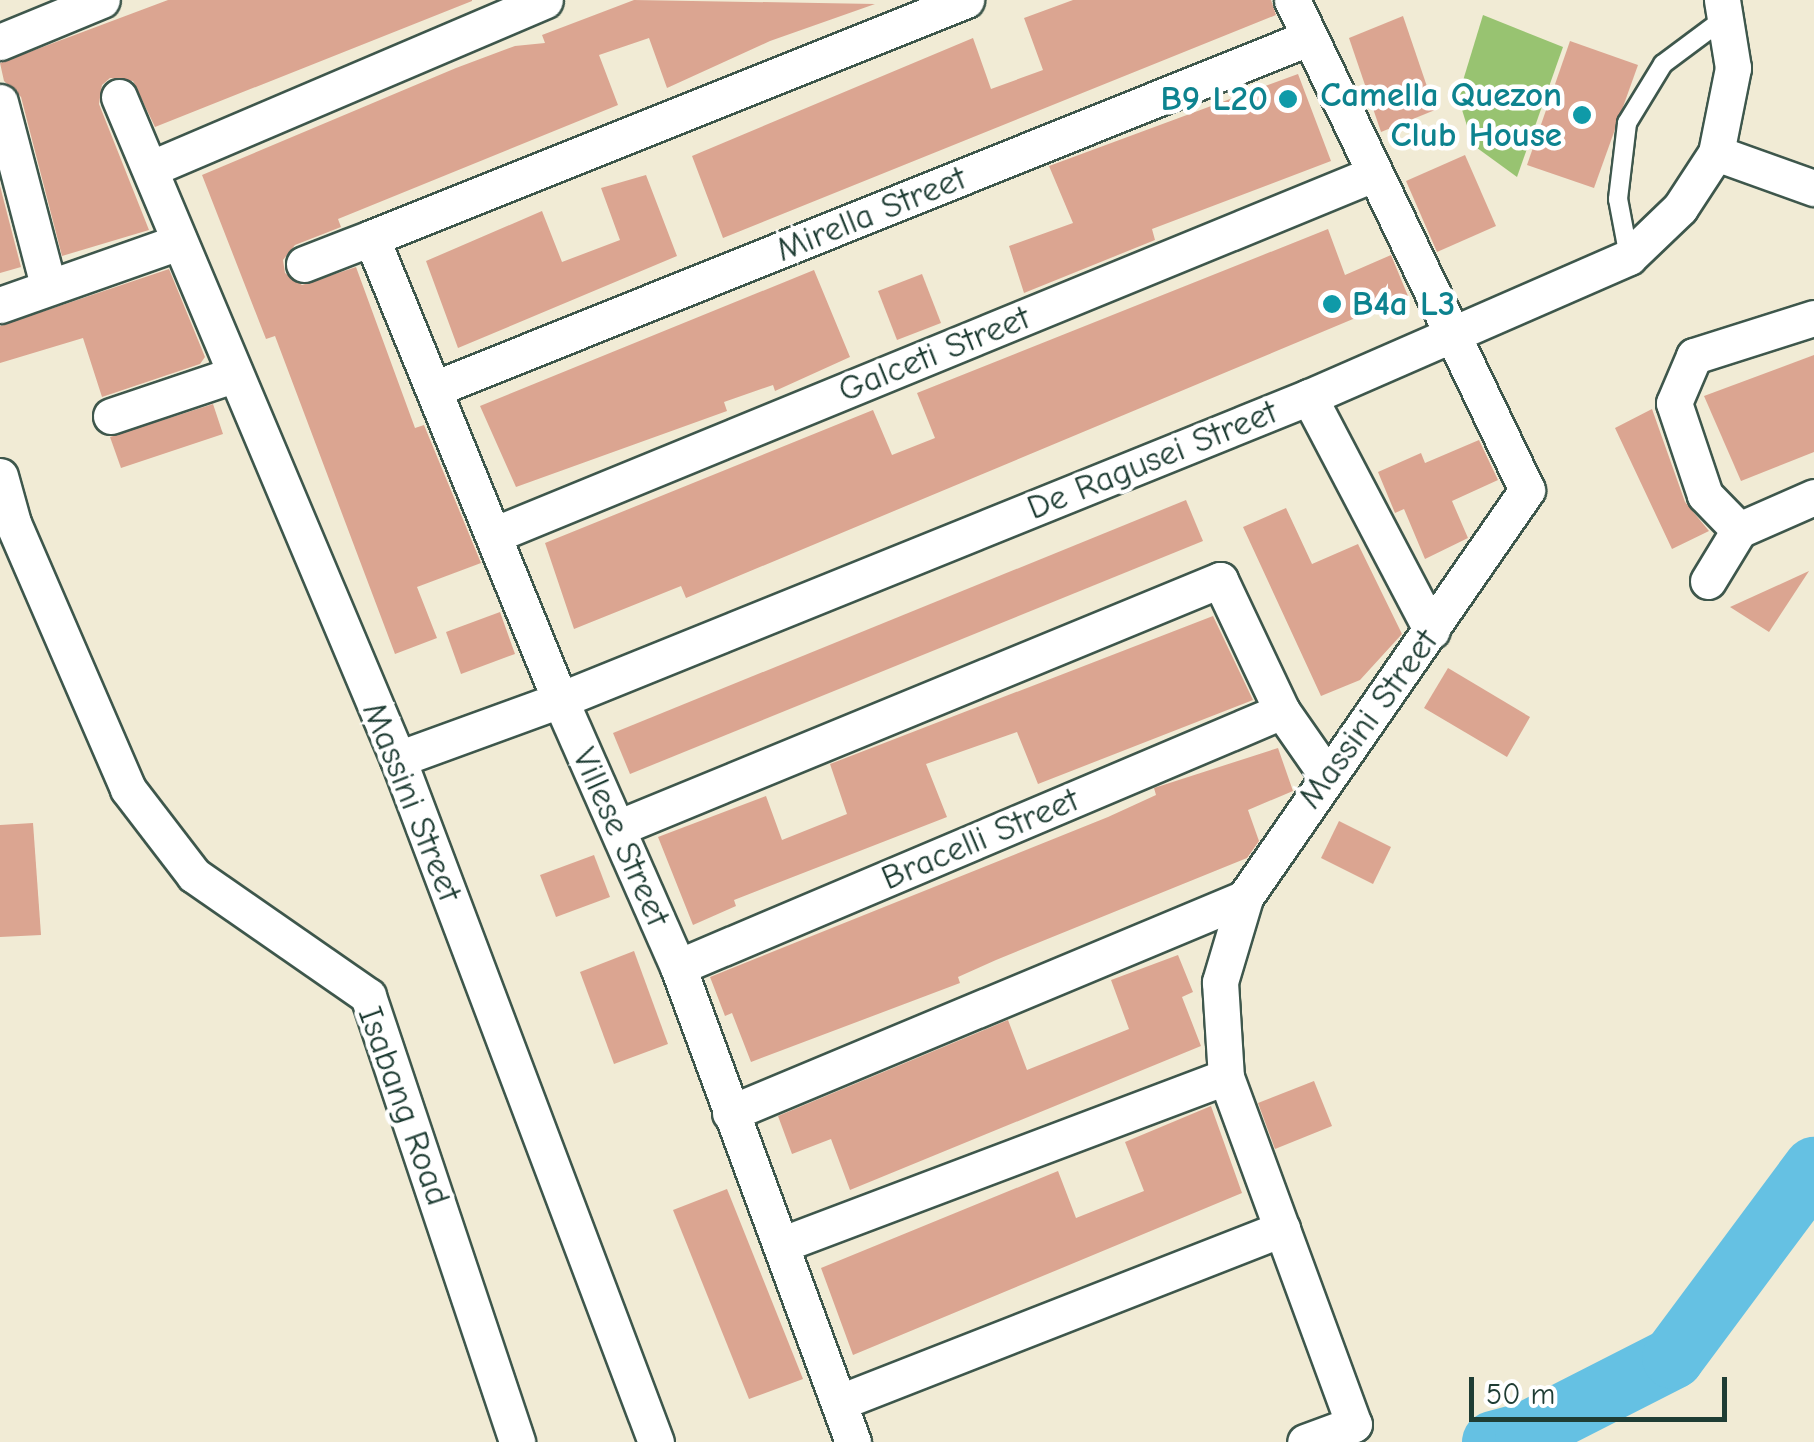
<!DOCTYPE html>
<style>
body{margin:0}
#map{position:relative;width:1814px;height:1442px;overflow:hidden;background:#f1ebd5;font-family:"Comic Neue",sans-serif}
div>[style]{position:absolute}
.green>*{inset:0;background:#98c371}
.river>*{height:62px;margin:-31px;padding:0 31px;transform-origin:31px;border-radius:31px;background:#65c1e3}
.building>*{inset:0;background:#dba591}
.roads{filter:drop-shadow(2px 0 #3e574c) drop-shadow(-2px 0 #3e574c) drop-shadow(0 2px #3e574c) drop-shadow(0 -2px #3e574c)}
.lane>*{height:18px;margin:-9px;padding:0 9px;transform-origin:9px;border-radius:9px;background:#fff}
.street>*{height:35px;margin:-17.5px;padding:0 17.5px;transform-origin:17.5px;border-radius:17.5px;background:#fff}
.dots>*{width:28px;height:28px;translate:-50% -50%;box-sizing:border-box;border:5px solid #fff;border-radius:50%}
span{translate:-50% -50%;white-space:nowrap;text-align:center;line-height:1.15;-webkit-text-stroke:9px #fff;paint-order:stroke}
.culture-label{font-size:35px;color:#0d838f;font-weight:700}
.right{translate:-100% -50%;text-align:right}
.left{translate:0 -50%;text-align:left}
.street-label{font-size:35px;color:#1f3d34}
.scale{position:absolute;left:1469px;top:1377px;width:258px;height:45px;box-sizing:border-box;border:5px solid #1f3d34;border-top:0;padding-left:12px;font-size:30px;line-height:35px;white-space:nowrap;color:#1f3d34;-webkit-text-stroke:8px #fff;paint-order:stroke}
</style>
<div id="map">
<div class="green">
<div style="clip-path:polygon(1483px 15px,1563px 47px,1517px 177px,1473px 145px,1458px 97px)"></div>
</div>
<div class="river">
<div style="left:1493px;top:1442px;width:34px;rotate:-15deg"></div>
<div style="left:1526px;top:1433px;width:165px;rotate:-27deg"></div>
<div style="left:1673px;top:1358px;width:237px;rotate:-53.4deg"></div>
</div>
<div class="building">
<div style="clip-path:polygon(168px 0,472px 0,472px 1px,155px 127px,133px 81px,110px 78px,102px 85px,99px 104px,149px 230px,62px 256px,21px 97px,4px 81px,0 63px)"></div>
<div style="clip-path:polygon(634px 0,875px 4px,770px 41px,667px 88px,649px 38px,599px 55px,618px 105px,338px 219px,341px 227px,295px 245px,283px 260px,285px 273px,302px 285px,356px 267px,415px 428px,424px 425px,481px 563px,417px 587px,437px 638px,395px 654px,275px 336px,266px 339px,202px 175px,456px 68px,515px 46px,545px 43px,542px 35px)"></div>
<div style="clip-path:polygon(1073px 0,1271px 0,1276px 15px,723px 238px,692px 156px,973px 38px,991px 89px,1043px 70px,1024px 18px)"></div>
<div style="clip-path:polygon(1403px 16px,1435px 110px,1381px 132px,1349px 38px)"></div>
<div style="clip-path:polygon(1570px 41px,1638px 65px,1594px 188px,1527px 165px)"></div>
<div style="clip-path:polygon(1298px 74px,1331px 161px,1152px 229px,1155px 240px,1024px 293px,1009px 246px,1073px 223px,1049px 166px)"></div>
<div style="clip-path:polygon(1465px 155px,1496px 226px,1437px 252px,1406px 181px)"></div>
<div style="clip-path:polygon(646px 175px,677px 256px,458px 348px,426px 261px,542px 211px,562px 262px,620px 240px,601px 188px)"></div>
<div style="clip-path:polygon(0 186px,21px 267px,0 273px)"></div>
<div style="clip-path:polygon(1328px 229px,1345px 275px,1391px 255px,1408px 296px,686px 598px,681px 586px,574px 629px,545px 543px,873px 410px,892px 455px,935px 438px,917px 393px)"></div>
<div style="clip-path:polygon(169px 269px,205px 357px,200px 364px,102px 397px,83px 338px,0 363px,0 326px)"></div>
<div style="clip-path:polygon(814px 270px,850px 357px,775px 391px,773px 385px,724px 402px,727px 411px,516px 487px,480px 406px)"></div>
<div style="clip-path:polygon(922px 274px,941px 323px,897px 340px,878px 291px)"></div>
<div style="clip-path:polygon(1814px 355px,1814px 452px,1741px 481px,1704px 396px)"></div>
<div style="clip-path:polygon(213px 404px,223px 434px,121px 468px,110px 437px)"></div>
<div style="clip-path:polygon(1652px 409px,1685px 502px,1709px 531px,1672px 549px,1615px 428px)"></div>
<div style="clip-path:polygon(1479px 440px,1498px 480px,1452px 501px,1468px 538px,1425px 559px,1404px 509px,1395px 513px,1378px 472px,1421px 453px,1425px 463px)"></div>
<div style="clip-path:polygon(1186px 500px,1203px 541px,630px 774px,613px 733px)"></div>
<div style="clip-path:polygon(1286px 508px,1312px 564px,1358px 544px,1402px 634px,1360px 680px,1321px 696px,1243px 527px)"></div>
<div style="clip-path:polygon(1809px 571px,1769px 632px,1730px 607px)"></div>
<div style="clip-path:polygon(500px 612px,515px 654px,461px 674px,446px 632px)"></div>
<div style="clip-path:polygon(1213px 616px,1253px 700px,1038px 784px,1017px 732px,926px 764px,947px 817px,734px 900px,736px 906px,693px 925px,658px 837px,766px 796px,782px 840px,847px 814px,830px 764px)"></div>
<div style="clip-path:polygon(1448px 668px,1530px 717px,1507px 757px,1424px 708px)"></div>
<div style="clip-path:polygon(1278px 748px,1293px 791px,1248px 810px,1259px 841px,1247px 858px,996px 960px,958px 977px,960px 983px,751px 1062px,732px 1013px,725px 1016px,710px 977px,1108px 817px,1156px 795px,1154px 788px)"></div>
<div style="clip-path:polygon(1339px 821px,1391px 847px,1373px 884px,1321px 858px)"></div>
<div style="clip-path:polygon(33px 823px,41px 935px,0 937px,0 825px)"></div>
<div style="clip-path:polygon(594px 855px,610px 897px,556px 917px,540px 875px)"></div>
<div style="clip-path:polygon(634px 951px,668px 1044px,614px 1064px,580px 972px)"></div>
<div style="clip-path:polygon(1178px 955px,1193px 992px,1182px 997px,1201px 1046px,850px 1190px,831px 1139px,792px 1154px,778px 1116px,1008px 1020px,1027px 1070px,1129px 1029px,1111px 980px)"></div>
<div style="clip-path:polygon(1314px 1081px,1332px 1126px,1275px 1149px,1258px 1103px)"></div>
<div style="clip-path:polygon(1211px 1106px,1242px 1193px,853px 1355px,821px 1268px,1058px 1171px,1076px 1218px,1144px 1191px,1125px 1142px)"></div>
<div style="clip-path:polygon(727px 1189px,803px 1379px,749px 1399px,673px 1210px)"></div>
</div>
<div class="roads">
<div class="lane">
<div style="left:1629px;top:257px;width:59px;rotate:-100.7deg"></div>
<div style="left:1618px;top:199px;width:77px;rotate:-83.2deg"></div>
<div style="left:1627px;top:123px;width:69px;rotate:-58.6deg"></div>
<div style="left:1663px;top:64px;width:79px;rotate:-36.7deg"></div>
</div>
<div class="street">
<div style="left:1292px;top:0;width:543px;rotate:64.38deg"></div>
<div style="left:1527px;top:490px;width:496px;rotate:124.7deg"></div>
<div style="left:1245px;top:898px;width:88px;rotate:106.6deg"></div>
<div style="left:1220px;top:982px;width:95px;rotate:86.4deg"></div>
<div style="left:1226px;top:1077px;width:370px;rotate:69.8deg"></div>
<div style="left:1354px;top:1424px;width:52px;rotate:159.8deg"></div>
<div style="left:0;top:42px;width:110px;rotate:-22.4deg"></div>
<div style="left:119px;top:97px;width:718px;rotate:67.15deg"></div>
<div style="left:398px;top:759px;width:730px;rotate:69.31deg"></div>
<div style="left:0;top:102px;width:189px;rotate:75.3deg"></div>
<div style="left:1716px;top:153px;width:104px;rotate:19.7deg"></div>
<div style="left:152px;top:168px;width:427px;rotate:-23.1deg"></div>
<div style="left:304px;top:264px;width:72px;rotate:-21.2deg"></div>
<div style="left:0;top:305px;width:190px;rotate:-19.4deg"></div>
<div style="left:434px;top:389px;width:942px;rotate:-21.88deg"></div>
<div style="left:1309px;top:397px;width:264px;rotate:62.3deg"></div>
<div style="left:111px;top:416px;width:129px;rotate:-18.6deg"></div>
<div style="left:0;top:476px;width:49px;rotate:74.5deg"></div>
<div style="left:13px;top:523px;width:290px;rotate:66.6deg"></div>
<div style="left:128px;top:789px;width:108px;rotate:52.5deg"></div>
<div style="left:194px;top:875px;width:212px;rotate:34.8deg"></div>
<div style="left:368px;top:996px;width:470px;rotate:71.5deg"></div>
<div style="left:1739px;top:530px;width:49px;rotate:-134.2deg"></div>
<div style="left:1705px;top:495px;width:97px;rotate:-108.6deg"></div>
<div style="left:1674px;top:403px;width:51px;rotate:-66.9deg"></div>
<div style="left:1694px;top:356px;width:126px;rotate:-17.6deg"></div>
<div style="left:496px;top:534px;width:946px;rotate:-22.31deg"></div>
<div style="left:1708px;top:581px;width:60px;rotate:-58.7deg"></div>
<div style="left:1739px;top:530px;width:82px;rotate:-23.7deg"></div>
<div style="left:398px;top:759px;width:172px;rotate:-20deg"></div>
<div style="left:560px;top:700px;width:808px;rotate:-22.03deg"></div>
<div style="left:1309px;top:397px;width:349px;rotate:-23.6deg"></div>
<div style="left:1629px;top:257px;width:71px;rotate:-43.9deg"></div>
<div style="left:1680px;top:208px;width:66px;rotate:-56.8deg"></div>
<div style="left:1716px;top:153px;width:87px;rotate:-78.7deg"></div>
<div style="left:1733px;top:68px;width:69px;rotate:-99.2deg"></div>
<div style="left:620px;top:827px;width:649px;rotate:-22.38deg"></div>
<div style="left:1220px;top:580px;width:145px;rotate:64.7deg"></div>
<div style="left:1282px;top:711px;width:77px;rotate:55.1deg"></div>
<div style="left:678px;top:967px;width:656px;rotate:-22.97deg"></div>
<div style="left:730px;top:1113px;width:558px;rotate:-22.66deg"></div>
<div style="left:783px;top:1244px;width:473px;rotate:-20.7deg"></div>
<div style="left:840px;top:1402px;width:475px;rotate:-21.4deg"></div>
<div style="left:853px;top:1442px;width:506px;rotate:-110.22deg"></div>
<div style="left:678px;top:967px;width:292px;rotate:-113.8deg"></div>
<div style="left:560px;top:700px;width:499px;rotate:-112.2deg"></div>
<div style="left:371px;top:238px;width:641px;rotate:-21.8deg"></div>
</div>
</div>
<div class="dots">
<div style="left:1288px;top:99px;background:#0f9aa8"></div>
<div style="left:1582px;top:115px;background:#0f9aa8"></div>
<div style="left:1332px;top:304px;background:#0f9aa8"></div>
</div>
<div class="culture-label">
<span class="right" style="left:1562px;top:115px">Camella Quezon<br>Club House</span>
<span class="right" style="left:1268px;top:99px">B9 L20</span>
<span class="left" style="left:1352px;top:304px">B4a L3</span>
</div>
<div class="street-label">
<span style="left:871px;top:214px;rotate:-22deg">Mirella Street</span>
<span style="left:934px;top:354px;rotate:-22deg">Galceti Street</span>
<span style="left:1152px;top:460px;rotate:-22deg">De Ragusei Street</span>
<span style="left:1368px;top:719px;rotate:-54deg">Massini Street</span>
<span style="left:412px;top:802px;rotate:68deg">Massini Street</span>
<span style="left:621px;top:837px;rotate:66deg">Villese Street</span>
<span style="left:980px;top:839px;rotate:-23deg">Bracelli Street</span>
<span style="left:404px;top:1106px;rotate:70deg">Isabang Road</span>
</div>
<div class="scale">50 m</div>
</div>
